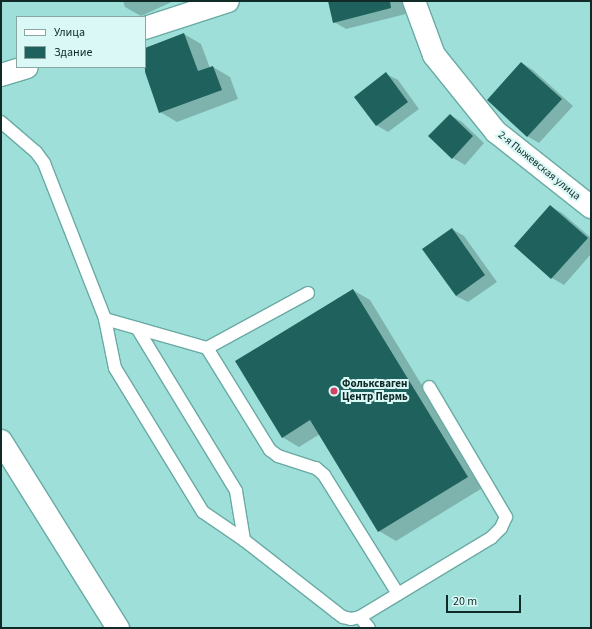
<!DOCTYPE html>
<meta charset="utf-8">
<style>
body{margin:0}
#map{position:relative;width:592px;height:629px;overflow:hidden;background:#9ee0d9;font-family:"Source Sans 3",sans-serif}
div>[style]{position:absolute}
.shadow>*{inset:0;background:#0003}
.building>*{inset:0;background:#1f625d}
.roads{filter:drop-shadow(1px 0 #6aaaa4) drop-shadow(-1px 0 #6aaaa4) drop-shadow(0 1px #6aaaa4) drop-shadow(0 -1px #6aaaa4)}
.lane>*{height:12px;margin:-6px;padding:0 6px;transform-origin:6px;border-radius:6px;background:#fff}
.street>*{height:22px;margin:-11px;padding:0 11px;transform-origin:11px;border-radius:11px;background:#fff}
.primary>*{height:22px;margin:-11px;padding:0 11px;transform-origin:11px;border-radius:11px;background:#fff}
.dots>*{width:11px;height:11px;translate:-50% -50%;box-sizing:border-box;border:2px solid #daf9f6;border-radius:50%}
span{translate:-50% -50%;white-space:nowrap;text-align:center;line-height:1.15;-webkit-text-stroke:4px #daf9f6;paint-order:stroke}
.street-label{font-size:11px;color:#0f2a27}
.poi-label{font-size:11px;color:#0f2a27;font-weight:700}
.left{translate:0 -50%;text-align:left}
.frame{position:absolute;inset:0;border:2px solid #0f2a27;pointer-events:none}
.legend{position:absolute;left:16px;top:16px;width:130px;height:52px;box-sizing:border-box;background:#daf9f6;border:1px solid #89a6a3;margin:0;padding:5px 7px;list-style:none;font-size:12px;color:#0f2a27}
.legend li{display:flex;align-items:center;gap:8px;height:20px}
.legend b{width:20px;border:1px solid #89a6a3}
.scale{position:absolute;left:446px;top:595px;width:75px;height:18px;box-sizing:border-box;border:2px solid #0f2a27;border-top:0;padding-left:5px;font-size:12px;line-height:14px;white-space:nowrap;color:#0f2a27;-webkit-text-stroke:3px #daf9f6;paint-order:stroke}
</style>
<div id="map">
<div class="shadow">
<div style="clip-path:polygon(123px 1px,174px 1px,141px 16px,125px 7px)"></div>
<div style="clip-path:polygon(329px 1px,407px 1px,410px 13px,346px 29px,334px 22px)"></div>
<div style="clip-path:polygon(184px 34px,201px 44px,210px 68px,213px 67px,230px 77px,238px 99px,177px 122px,160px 112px,144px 67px,145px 49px)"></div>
<div style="clip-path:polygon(522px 63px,533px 70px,573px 106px,539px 143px,527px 136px)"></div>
<div style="clip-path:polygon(386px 74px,398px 80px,419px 109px,388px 132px,376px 125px)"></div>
<div style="clip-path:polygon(450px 115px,462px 122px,484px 143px,465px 165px,453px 158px)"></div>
<div style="clip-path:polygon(550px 206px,562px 213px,591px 238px,591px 254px,564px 285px,552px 278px,515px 246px)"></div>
<div style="clip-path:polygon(452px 229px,464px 236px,497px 282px,468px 302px,456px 296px)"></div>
<div style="clip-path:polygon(353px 290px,370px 300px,484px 487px,396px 541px,379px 531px,320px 434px,299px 447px,282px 437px)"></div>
</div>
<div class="building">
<div style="clip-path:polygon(328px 1px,390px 1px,391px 8px,333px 23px)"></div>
<div style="clip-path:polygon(184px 33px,198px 71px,213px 66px,222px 90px,159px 113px,145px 72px,145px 48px)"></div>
<div style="clip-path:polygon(521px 62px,562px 99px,527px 137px,487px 100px)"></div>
<div style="clip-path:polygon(386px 72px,408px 102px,376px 126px,354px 97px)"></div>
<div style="clip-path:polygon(450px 114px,473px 136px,452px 159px,428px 136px)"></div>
<div style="clip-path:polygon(550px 205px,588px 238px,551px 279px,514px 246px)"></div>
<div style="clip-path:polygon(452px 228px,485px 275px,456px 296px,422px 249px)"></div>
<div style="clip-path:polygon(353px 289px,468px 477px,378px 532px,310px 420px,282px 438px,235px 361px)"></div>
</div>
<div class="roads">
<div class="lane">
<div style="left:1px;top:122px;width:46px;rotate:40.6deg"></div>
<div style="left:36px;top:152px;width:14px;rotate:54deg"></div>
<div style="left:44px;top:163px;width:168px;rotate:68.6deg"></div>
<div style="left:105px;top:319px;width:106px;rotate:15.9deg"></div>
<div style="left:207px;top:348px;width:120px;rotate:58.3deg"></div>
<div style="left:270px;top:450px;width:10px;rotate:37deg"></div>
<div style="left:278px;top:456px;width:40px;rotate:18deg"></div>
<div style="left:316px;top:468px;width:11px;rotate:41deg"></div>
<div style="left:324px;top:475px;width:140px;rotate:58.1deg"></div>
<div style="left:105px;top:319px;width:50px;rotate:78.5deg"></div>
<div style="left:115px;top:368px;width:169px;rotate:58.6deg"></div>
<div style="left:203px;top:512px;width:50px;rotate:34.3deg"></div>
<div style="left:137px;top:328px;width:191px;rotate:58.7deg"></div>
<div style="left:236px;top:491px;width:50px;rotate:80.7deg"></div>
<div style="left:244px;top:540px;width:117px;rotate:38deg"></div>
<div style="left:336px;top:612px;width:9px;rotate:36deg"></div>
<div style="left:343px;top:617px;width:8px;rotate:14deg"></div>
<div style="left:351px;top:619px;width:9px;rotate:-13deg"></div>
<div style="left:360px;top:617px;width:153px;rotate:-31.1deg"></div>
<div style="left:491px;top:538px;width:14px;rotate:-45deg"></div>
<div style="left:501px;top:528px;width:12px;rotate:-66deg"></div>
<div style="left:506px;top:517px;width:151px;rotate:-120.6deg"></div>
<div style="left:207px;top:348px;width:115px;rotate:-28.6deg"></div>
<div style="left:360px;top:617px;width:14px;rotate:51deg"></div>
</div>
<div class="street">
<div style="left:414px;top:1px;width:58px;rotate:69.7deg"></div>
<div style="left:434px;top:55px;width:99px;rotate:51.2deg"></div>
<div style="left:496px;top:132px;width:121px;rotate:38.3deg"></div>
<div style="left:145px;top:28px;width:87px;rotate:-18deg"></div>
<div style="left:1px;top:75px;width:27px;rotate:-17deg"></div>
</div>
<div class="primary">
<div style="left:1px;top:441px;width:221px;rotate:58deg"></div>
</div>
</div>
<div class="dots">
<div style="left:334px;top:391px;background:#d14269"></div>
</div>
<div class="street-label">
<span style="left:539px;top:166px;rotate:39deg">2-я Пыжевская улица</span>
</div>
<div class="poi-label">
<span class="left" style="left:342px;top:391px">Фольксваген<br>Центр Пермь</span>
</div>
<div class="frame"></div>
<ul class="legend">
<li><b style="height:5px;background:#fff"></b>Улица</li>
<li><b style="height:11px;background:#1f625d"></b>Здание</li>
</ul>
<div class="scale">20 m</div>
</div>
